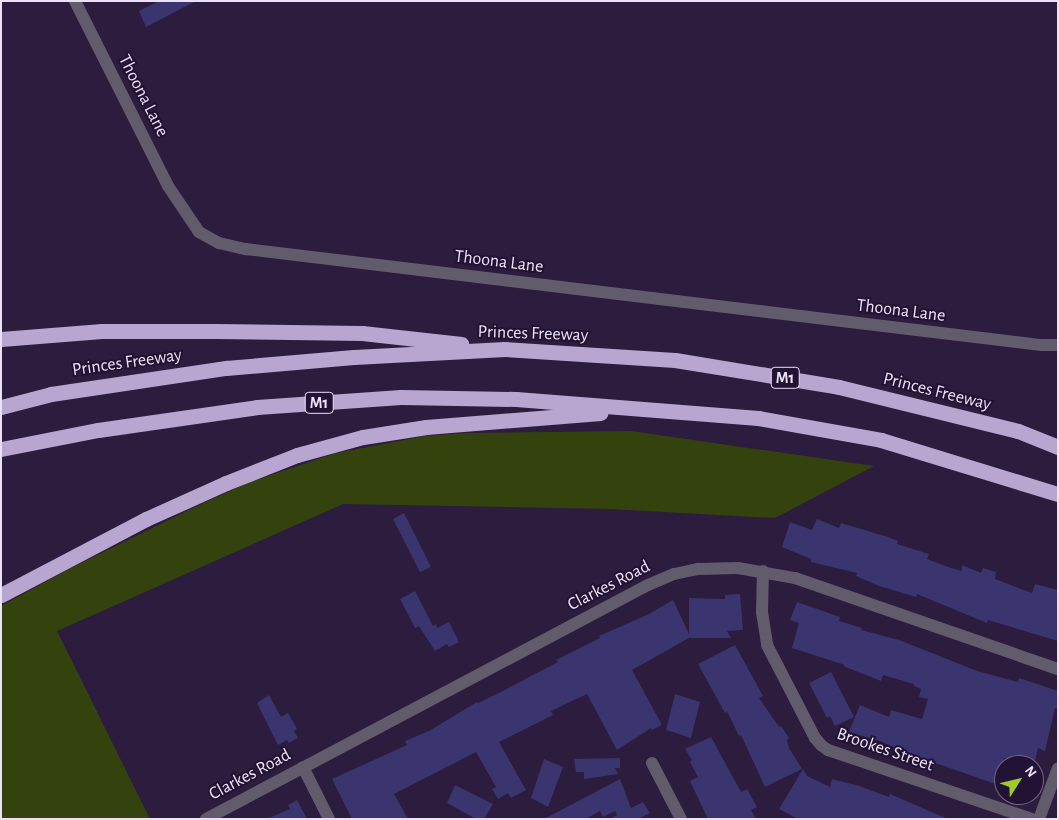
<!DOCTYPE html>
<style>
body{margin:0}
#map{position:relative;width:1059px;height:820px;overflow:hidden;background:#2c1c3e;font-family:"Alegreya Sans",sans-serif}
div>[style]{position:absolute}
.green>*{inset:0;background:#34430e}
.building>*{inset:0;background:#3a356f}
.minor>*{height:12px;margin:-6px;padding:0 6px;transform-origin:6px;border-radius:6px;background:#625b6c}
.highway>*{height:15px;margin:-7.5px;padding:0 7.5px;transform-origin:7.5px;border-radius:7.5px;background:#b8a6d1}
span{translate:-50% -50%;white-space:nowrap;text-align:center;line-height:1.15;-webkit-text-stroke:4px #221233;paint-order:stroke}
.shield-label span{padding:1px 4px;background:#221233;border:1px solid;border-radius:4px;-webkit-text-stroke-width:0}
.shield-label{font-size:16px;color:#ebe2f8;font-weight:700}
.street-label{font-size:18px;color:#ebe2f8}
.frame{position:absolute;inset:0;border:2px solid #ebe2f8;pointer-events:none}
.north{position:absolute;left:994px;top:755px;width:50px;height:50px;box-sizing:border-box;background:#221233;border:1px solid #726582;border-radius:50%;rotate:54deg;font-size:14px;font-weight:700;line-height:20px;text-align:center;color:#ebe2f8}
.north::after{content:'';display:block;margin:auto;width:18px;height:22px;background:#a0ca2c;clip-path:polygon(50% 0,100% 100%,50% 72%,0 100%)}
</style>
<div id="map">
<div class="green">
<div style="clip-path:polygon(631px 431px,874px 466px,775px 518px,611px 509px,343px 504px,57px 631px,150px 819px,1px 819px,1px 606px,69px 569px,195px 507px,250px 482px,336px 453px,425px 436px,467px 433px)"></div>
</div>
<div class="building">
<div style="clip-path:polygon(159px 1px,196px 1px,146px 27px,139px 11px)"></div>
<div style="clip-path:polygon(404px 513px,431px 567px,420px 572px,393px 519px)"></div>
<div style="clip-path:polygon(817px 519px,839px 528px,841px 523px,888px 537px,898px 541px,897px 544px,929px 554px,927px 559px,948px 567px,962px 571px,962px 565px,981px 573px,983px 568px,996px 572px,995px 579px,1032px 593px,1035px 584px,1058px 590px,1058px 641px,988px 620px,987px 623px,917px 594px,916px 597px,879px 586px,856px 576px,857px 573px,811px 562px,811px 559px,782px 547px,790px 522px,812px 530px)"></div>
<div style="clip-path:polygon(415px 591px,433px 626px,436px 624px,437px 628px,449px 622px,459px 642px,449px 647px,447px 644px,435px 651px,419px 626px,415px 628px,400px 599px)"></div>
<div style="clip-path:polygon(740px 594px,743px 630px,727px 631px,731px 638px,689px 638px,632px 670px,662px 725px,652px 730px,651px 728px,617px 750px,587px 694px,551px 711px,553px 715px,499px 742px,526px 790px,511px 798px,508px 793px,498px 799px,492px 789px,496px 787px,476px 752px,394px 794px,408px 819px,352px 819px,332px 779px,407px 745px,405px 741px,429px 731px,477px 702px,478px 703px,503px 691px,558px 662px,556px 660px,600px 638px,599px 636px,647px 615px,673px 600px,689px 634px,689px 598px,725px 599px,725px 595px)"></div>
<div style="clip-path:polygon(797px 602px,840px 617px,839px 621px,862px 628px,861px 630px,899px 640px,977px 671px,1018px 682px,1019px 678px,1058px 691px,1058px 709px,1055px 708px,1045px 751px,1038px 748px,1034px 766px,1004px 758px,1004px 787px,910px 754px,880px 741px,849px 732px,860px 705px,889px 717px,891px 710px,922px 719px,928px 699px,919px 697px,921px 689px,914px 686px,914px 684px,883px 675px,881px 681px,843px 666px,845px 665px,792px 648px,799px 623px,790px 620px)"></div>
<div style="clip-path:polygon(735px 645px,763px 696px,759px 698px,779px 727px,781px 726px,789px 738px,787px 740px,789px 748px,802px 769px,765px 787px,741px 735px,739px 736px,727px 711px,725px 713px,698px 664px)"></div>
<div style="clip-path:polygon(831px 672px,854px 717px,835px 726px,830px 716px,827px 718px,809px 683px)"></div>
<div style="clip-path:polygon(675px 694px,700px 702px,691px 738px,666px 730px)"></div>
<div style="clip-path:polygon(269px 695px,281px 717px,288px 713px,297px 729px,294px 731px,298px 738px,289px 743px,287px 740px,278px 745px,257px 703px)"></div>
<div style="clip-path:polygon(711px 737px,741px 792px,747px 789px,757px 807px,751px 810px,756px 819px,708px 819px,690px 781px,698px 777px,690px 762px,692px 760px,685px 749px)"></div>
<div style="clip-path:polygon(620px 758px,620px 768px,615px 768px,618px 774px,584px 779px,584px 772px,576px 772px,574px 759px)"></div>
<div style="clip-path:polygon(544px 759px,563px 767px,548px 807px,531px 798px)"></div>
<div style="clip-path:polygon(803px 769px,807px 776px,830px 787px,832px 779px,859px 786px,889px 797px,890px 794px,948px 819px,798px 819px,779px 809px)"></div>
<div style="clip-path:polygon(620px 779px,631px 808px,643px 802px,650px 813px,638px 819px,610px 819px,617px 815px,615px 811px,603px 817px,600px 811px,586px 819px,544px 819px)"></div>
<div style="clip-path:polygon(455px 785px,493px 804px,484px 819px,476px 819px,447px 803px)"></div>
<div style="clip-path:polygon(297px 800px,307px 819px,267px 819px,290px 809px,288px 805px)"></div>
</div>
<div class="minor">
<div style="left:75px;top:1px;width:207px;rotate:63.3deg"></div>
<div style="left:168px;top:186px;width:55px;rotate:56deg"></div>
<div style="left:199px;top:232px;width:23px;rotate:29deg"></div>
<div style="left:219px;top:243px;width:28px;rotate:13deg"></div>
<div style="left:246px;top:249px;width:801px;rotate:6.89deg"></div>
<div style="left:1041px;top:345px;width:17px"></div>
<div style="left:763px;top:571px;width:41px;rotate:91.4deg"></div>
<div style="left:762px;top:612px;width:33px;rotate:81deg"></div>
<div style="left:767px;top:645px;width:105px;rotate:62.7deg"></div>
<div style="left:815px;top:738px;width:9px;rotate:49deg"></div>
<div style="left:821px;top:745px;width:9px;rotate:36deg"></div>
<div style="left:828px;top:750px;width:215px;rotate:18.7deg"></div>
<div style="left:652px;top:763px;width:63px;rotate:62.6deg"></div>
<div style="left:303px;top:767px;width:58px;rotate:63.4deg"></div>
<div style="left:206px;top:819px;width:500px;rotate:-27.9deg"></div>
<div style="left:648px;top:585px;width:28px;rotate:-23deg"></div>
<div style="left:674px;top:574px;width:25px;rotate:-12deg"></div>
<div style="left:698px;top:569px;width:40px;rotate:-1.4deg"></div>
<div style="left:738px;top:568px;width:58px;rotate:10deg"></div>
<div style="left:795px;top:578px;width:278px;rotate:19.1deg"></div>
<div style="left:1039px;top:819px;width:54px;rotate:-69.6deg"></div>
</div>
<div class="highway">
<div style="left:1px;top:339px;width:101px;rotate:-4.5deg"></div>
<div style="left:102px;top:331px;width:114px"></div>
<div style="left:216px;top:331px;width:146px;rotate:0.8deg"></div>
<div style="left:362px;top:333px;width:100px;rotate:6.3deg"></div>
<div style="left:1px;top:407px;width:52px;rotate:-14.6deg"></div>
<div style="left:51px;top:394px;width:177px;rotate:-8.5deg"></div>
<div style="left:226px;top:368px;width:128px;rotate:-4.9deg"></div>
<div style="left:354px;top:357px;width:151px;rotate:-3deg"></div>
<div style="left:505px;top:349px;width:170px;rotate:3.7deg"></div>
<div style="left:675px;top:360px;width:166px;rotate:9.3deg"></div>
<div style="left:839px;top:387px;width:184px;rotate:13.8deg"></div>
<div style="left:1018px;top:431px;width:43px;rotate:21.8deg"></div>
<div style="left:1px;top:449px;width:99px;rotate:-11.1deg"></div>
<div style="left:98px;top:430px;width:161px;rotate:-8.2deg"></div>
<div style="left:257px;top:407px;width:144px;rotate:-4deg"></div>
<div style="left:401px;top:397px;width:115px;rotate:1deg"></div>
<div style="left:516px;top:399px;width:243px;rotate:4.5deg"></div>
<div style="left:758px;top:418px;width:125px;rotate:10.1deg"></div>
<div style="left:881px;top:440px;width:185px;rotate:17deg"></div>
<div style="left:1px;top:595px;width:164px;rotate:-27.7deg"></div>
<div style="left:146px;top:519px;width:88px;rotate:-24.2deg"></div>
<div style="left:226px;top:483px;width:76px;rotate:-21.5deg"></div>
<div style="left:297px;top:455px;width:68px;rotate:-15.3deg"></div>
<div style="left:363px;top:437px;width:64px;rotate:-9deg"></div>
<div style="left:426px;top:427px;width:175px;rotate:-4.6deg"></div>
</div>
<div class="shield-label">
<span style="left:785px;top:378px">M1</span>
<span style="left:319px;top:403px">M1</span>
</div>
<div class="street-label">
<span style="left:143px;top:96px;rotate:63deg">Thoona Lane</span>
<span style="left:499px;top:262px;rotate:7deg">Thoona Lane</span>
<span style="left:901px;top:311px;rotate:7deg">Thoona Lane</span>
<span style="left:533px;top:334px;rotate:2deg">Princes Freeway</span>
<span style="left:127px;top:363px;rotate:-8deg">Princes Freeway</span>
<span style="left:937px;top:392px;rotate:14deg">Princes Freeway</span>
<span style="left:609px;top:586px;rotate:-27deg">Clarkes Road</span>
<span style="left:885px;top:750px;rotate:19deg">Brookes Street</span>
<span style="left:250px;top:775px;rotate:-28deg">Clarkes Road</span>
</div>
<div class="frame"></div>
<div class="north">N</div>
</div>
